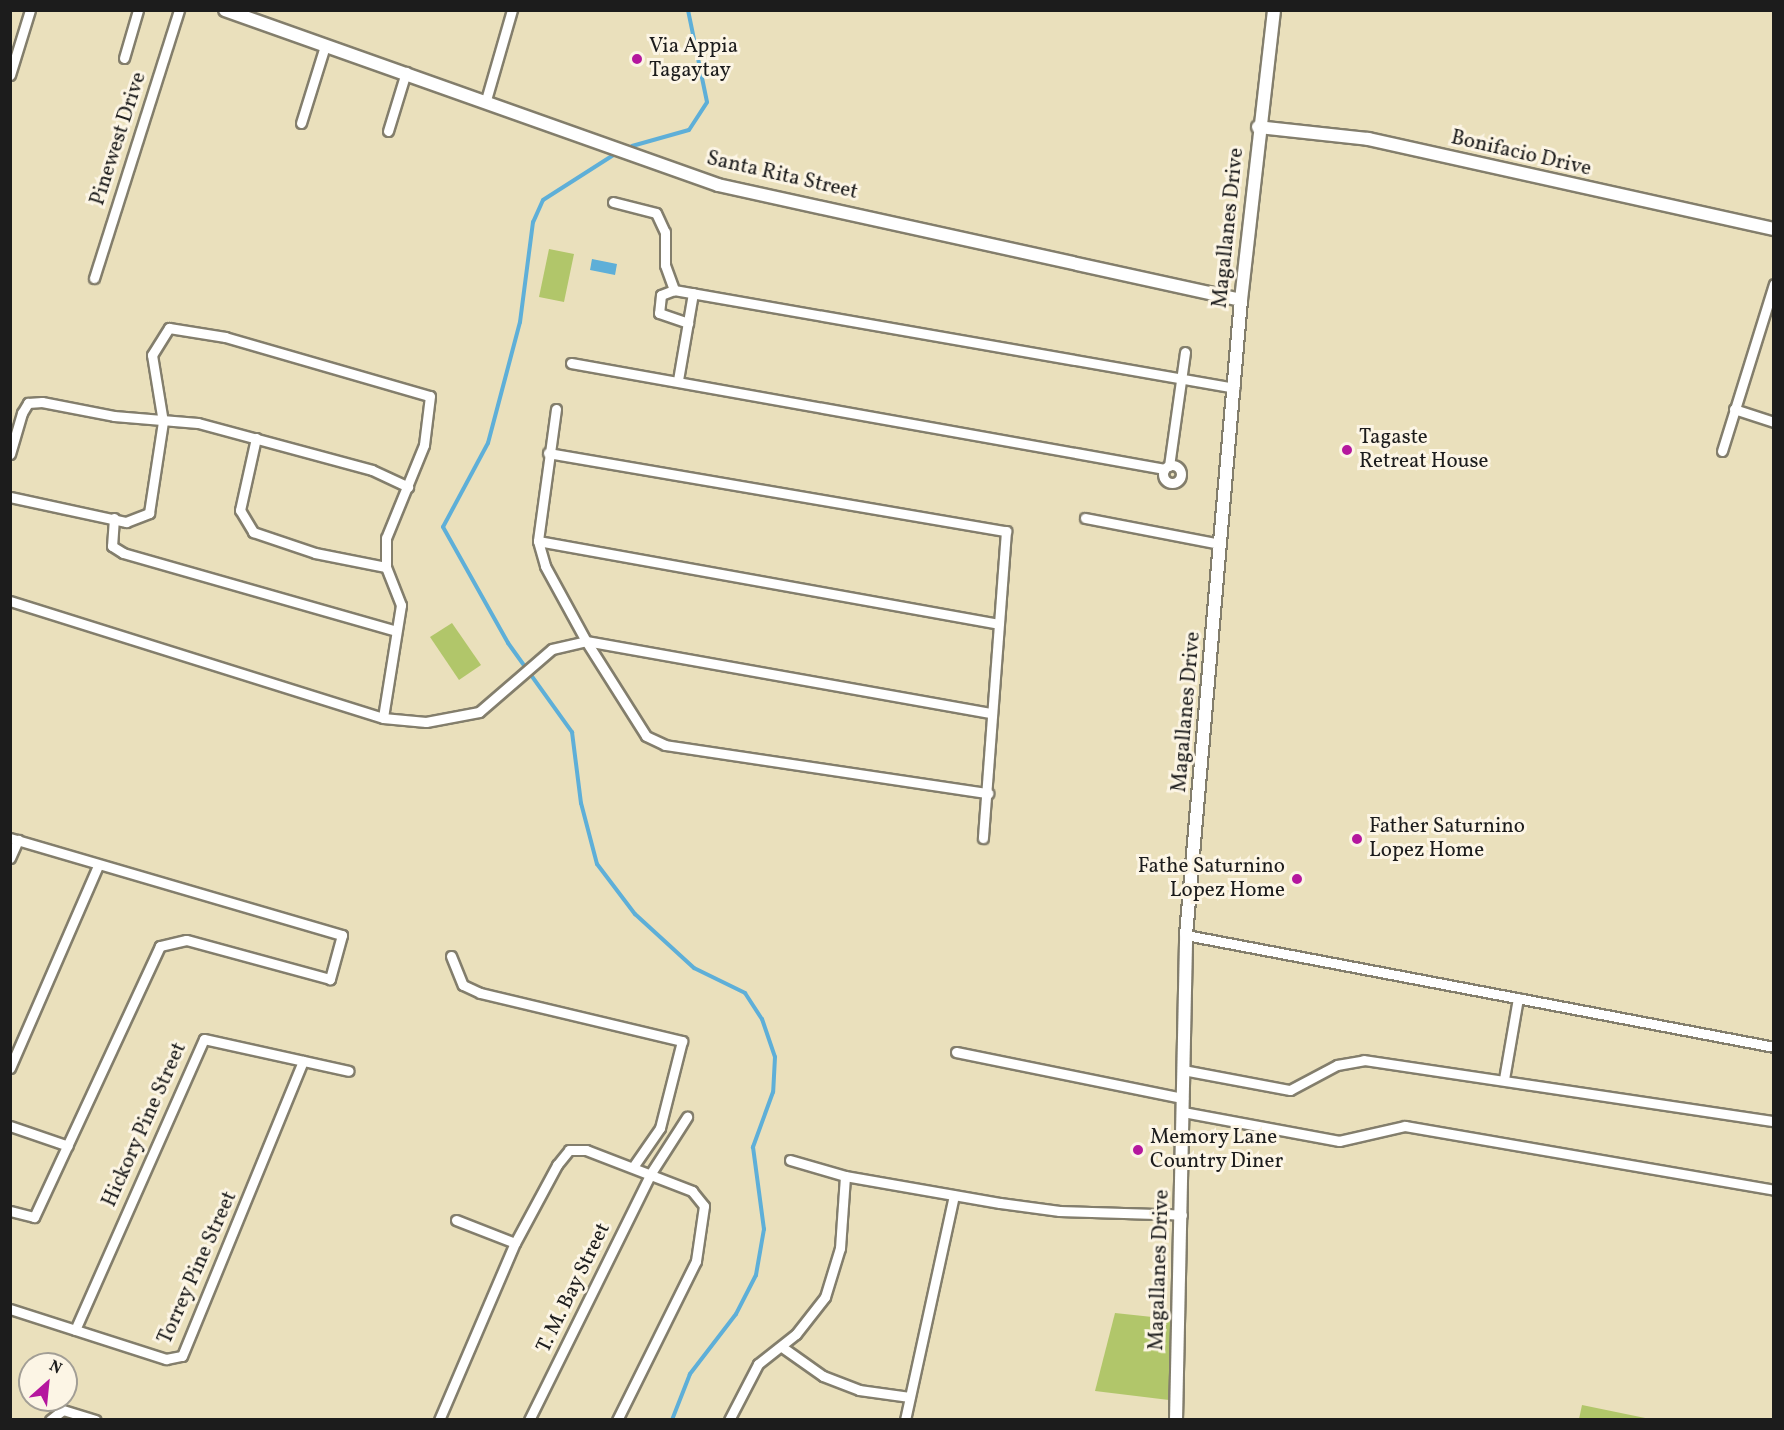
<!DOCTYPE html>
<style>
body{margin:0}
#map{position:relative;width:1784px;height:1430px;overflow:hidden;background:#eae0bc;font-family:Vollkorn,serif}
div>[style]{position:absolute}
.green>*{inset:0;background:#b1c66a}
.water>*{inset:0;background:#5eafd8}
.stream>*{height:4px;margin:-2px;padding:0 2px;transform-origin:2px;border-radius:2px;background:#5eafd8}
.roads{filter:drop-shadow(2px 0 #837e6c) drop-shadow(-2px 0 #837e6c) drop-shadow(0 2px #837e6c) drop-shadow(0 -2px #837e6c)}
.street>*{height:9px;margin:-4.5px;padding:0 4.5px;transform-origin:4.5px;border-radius:4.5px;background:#fff}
.street>.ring{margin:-4.5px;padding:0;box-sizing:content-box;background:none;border:9px solid #fff;border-radius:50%}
.secondary>*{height:12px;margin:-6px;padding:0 6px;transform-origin:6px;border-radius:6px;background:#fff}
.dots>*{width:16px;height:16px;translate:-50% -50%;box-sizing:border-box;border:3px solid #fcf5e5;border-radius:50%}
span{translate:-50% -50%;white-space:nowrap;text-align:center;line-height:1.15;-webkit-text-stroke:6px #fcf5e5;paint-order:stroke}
.poi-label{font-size:21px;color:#1c1c1c}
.left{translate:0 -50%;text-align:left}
.right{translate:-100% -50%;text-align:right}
.street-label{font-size:21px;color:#1c1c1c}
.frame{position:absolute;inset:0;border:12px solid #1c1c1c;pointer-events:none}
.north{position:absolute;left:18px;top:1352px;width:60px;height:60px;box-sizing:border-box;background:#fcf5e5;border:2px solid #a29e95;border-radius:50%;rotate:27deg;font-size:16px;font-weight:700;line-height:24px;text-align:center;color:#1c1c1c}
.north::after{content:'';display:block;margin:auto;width:21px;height:27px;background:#b5179e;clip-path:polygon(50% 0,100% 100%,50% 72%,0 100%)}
</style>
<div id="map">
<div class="green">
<div style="clip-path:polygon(549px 249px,574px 254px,564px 302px,539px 297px)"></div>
<div style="clip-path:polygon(452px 623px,481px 665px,459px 680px,430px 637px)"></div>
<div style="clip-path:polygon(1115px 1313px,1171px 1319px,1169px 1400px,1095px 1391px)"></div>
<div style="clip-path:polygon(1582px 1405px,1650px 1419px,1579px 1419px)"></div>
</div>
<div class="water">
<div style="clip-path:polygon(592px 259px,617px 264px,615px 275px,590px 270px)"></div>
</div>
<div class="stream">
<div style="left:632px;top:146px;width:59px;rotate:-15.7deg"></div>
<div style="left:689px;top:130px;width:33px;rotate:-57deg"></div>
<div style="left:707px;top:102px;width:94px;rotate:-101.7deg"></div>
<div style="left:615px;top:154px;width:85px;rotate:147.4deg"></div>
<div style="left:543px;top:200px;width:24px;rotate:114deg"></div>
<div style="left:533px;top:222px;width:101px;rotate:97.4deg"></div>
<div style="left:520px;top:322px;width:125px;rotate:104.8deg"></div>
<div style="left:488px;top:443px;width:95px;rotate:118.2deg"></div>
<div style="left:443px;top:527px;width:133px;rotate:60.7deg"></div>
<div style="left:508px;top:643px;width:110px;rotate:54.3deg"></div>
<div style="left:572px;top:732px;width:72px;rotate:82.8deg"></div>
<div style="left:581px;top:803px;width:63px;rotate:75.3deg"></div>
<div style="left:597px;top:864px;width:63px;rotate:52.8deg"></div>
<div style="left:635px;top:914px;width:80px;rotate:42.5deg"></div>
<div style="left:694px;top:968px;width:57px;rotate:26.1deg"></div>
<div style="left:745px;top:993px;width:31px;rotate:57deg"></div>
<div style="left:762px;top:1019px;width:40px;rotate:71.1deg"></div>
<div style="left:775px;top:1057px;width:35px;rotate:93deg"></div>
<div style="left:773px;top:1092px;width:59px;rotate:110deg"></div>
<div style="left:753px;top:1147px;width:83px;rotate:82.4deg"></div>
<div style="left:764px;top:1229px;width:47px;rotate:99.9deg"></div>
<div style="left:756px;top:1275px;width:44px;rotate:117.1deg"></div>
<div style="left:736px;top:1314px;width:76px;rotate:127.5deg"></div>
<div style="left:690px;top:1374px;width:49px;rotate:111.4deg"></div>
</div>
<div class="roads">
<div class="street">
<div style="left:124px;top:58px;width:50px;rotate:-73.7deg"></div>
<div style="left:10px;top:75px;width:68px;rotate:-72.9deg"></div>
<div style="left:486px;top:100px;width:94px;rotate:-73.9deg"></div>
<div style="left:301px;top:123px;width:81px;rotate:-72.7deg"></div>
<div style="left:388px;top:131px;width:62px;rotate:-73deg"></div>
<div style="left:613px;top:202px;width:44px;rotate:14.3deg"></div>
<div style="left:656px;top:213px;width:21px;rotate:65deg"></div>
<div style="left:665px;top:232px;width:33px;rotate:90deg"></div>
<div style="left:665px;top:265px;width:27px;rotate:70deg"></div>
<div style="left:674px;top:290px;width:569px;rotate:9.91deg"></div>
<div style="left:94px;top:278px;width:281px;rotate:-72.4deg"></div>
<div style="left:674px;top:290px;width:14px;rotate:159deg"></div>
<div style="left:661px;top:295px;width:18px;rotate:96deg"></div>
<div style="left:659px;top:313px;width:31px;rotate:19deg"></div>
<div style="left:571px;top:363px;width:603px;rotate:10.12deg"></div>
<div style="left:678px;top:380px;width:88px;rotate:-80.2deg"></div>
<div style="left:556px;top:409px;width:133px;rotate:97.8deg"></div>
<div style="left:538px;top:541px;width:26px;rotate:74deg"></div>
<div style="left:545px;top:566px;width:85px;rotate:61.3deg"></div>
<div style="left:586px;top:641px;width:112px;rotate:57.7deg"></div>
<div style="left:646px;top:736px;width:21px;rotate:25deg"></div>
<div style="left:665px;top:745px;width:327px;rotate:8.5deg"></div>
<div style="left:1734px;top:409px;width:42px;rotate:18deg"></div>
<div style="left:256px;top:438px;width:74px;rotate:102.5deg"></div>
<div style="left:240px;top:510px;width:26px;rotate:59deg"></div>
<div style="left:253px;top:532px;width:65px;rotate:18.7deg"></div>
<div style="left:315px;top:553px;width:72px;rotate:11.2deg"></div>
<div style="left:1722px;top:451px;width:175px;rotate:-72.7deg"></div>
<div style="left:548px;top:453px;width:465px;rotate:9.7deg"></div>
<div style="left:1006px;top:531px;width:308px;rotate:94.3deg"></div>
<div style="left:10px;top:454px;width:43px;rotate:-73.7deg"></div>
<div style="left:22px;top:413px;width:12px;rotate:-59deg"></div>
<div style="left:28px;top:403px;width:14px;rotate:-4deg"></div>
<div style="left:42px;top:402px;width:73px;rotate:11deg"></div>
<div style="left:114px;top:416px;width:84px;rotate:4.8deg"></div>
<div style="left:198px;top:423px;width:180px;rotate:15.1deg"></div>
<div style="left:372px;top:470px;width:40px;rotate:25deg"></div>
<div class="ring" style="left:1163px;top:465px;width:9px;height:9px"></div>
<div style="left:1169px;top:466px;width:115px;rotate:-82deg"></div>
<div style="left:10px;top:497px;width:119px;rotate:12.2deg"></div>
<div style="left:126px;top:522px;width:25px;rotate:-21deg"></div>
<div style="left:149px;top:513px;width:92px;rotate:-81.3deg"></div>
<div style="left:163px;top:422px;width:68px;rotate:-99.3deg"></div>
<div style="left:152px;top:355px;width:32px;rotate:-58deg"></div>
<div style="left:169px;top:328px;width:57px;rotate:9.1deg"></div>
<div style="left:225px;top:337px;width:213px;rotate:16.1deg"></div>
<div style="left:430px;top:396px;width:49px;rotate:97deg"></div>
<div style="left:424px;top:445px;width:100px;rotate:112.2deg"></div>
<div style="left:386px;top:538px;width:29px;rotate:90deg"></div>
<div style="left:386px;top:567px;width:41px;rotate:68.5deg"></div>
<div style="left:401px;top:605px;width:114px;rotate:99.1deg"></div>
<div style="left:114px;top:518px;width:28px;rotate:94deg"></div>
<div style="left:112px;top:546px;width:13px;rotate:32deg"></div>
<div style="left:123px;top:553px;width:284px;rotate:15.9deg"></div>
<div style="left:1085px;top:518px;width:137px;rotate:10.9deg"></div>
<div style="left:538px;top:541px;width:468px;rotate:10.2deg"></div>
<div style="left:10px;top:601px;width:391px;rotate:17.4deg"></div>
<div style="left:383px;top:718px;width:43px;rotate:5.3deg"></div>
<div style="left:426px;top:722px;width:54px;rotate:-10.7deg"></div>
<div style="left:479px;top:712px;width:96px;rotate:-40.8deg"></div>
<div style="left:552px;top:649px;width:35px;rotate:-13deg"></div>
<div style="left:586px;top:641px;width:412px;rotate:10.1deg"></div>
<div style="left:10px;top:838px;width:346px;rotate:16.3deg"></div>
<div style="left:342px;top:935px;width:46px;rotate:105.3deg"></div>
<div style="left:330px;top:979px;width:149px;rotate:-164.8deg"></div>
<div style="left:186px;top:940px;width:27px;rotate:167deg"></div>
<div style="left:160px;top:946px;width:299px;rotate:114.9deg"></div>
<div style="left:34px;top:1217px;width:25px;rotate:-166deg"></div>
<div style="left:10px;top:858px;width:20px;rotate:-66deg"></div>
<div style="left:1186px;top:935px;width:599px;rotate:10.78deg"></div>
<div style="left:451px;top:956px;width:31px;rotate:68deg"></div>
<div style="left:463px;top:985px;width:19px;rotate:25deg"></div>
<div style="left:480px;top:993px;width:208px;rotate:13.4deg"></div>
<div style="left:682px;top:1041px;width:90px;rotate:104.2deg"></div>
<div style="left:660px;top:1128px;width:47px;rotate:124.7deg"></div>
<div style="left:956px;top:1052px;width:232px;rotate:11.5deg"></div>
<div style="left:10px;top:1068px;width:220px;rotate:-66.5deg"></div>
<div style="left:1183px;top:1070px;width:109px;rotate:10.6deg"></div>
<div style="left:1290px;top:1090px;width:53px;rotate:-28deg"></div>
<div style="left:1337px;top:1065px;width:27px;rotate:-10deg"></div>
<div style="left:1364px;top:1060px;width:415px;rotate:8.5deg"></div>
<div style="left:1504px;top:1079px;width:82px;rotate:-80.2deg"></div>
<div style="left:1183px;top:1112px;width:159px;rotate:10.5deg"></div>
<div style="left:1339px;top:1141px;width:68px;rotate:-12.8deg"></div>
<div style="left:1405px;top:1126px;width:375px;rotate:9.8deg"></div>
<div style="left:10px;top:1126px;width:61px;rotate:19deg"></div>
<div style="left:790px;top:1160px;width:57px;rotate:16.2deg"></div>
<div style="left:845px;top:1176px;width:157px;rotate:9.9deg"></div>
<div style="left:1000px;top:1203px;width:60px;rotate:7.7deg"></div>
<div style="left:1059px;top:1211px;width:97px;rotate:1.8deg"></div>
<div style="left:1168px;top:1214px;width:14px;rotate:4deg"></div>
<div style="left:456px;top:1220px;width:63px;rotate:21.3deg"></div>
<div style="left:10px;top:1309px;width:164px;rotate:17.8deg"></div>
<div style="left:166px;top:1359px;width:16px;rotate:-11deg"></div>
<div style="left:182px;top:1356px;width:319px;rotate:-67.7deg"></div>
<div style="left:75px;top:1330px;width:318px;rotate:-66.1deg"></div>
<div style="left:204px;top:1039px;width:148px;rotate:12.4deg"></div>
<div style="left:782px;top:1347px;width:50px;rotate:35.3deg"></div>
<div style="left:823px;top:1376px;width:39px;rotate:21deg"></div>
<div style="left:859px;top:1390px;width:51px;rotate:7.8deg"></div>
<div style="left:50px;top:1420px;width:16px;rotate:-38deg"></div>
<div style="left:63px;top:1410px;width:34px;rotate:17deg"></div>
<div style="left:439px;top:1420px;width:193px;rotate:-66.8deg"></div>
<div style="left:515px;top:1243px;width:89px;rotate:-61.7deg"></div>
<div style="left:557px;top:1165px;width:19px;rotate:-51deg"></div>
<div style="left:569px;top:1150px;width:17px"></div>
<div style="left:586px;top:1150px;width:114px;rotate:21.1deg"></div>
<div style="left:692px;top:1191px;width:19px;rotate:51deg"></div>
<div style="left:704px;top:1206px;width:56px;rotate:98.3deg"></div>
<div style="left:696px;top:1261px;width:178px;rotate:116.4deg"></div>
<div style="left:529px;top:1420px;width:275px;rotate:-63.7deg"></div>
<div style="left:651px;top:1173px;width:67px;rotate:-57.3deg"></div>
<div style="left:729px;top:1420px;width:63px;rotate:-62.6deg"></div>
<div style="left:758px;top:1364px;width:48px;rotate:-38.3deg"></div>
<div style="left:796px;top:1334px;width:47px;rotate:-51.9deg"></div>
<div style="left:825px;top:1297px;width:51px;rotate:-73deg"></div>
<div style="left:840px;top:1248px;width:72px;rotate:-86deg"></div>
<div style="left:905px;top:1420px;width:230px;rotate:-77.7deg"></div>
</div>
<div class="secondary">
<div style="left:225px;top:10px;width:523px;rotate:19.54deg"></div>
<div style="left:718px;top:185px;width:535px;rotate:12.4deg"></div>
<div style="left:1258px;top:127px;width:111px;rotate:6.2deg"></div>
<div style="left:1368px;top:139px;width:416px;rotate:12.5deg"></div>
<div style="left:1176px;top:1420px;width:485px;rotate:-88.8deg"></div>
<div style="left:1186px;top:935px;width:637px;rotate:-85.05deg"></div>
<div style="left:1241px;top:300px;width:292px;rotate:-83.5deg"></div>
</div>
</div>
<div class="dots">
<div style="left:637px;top:59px;background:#b5179e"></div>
<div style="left:1347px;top:450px;background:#b5179e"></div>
<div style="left:1357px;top:839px;background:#b5179e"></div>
<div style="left:1297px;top:879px;background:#b5179e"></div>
<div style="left:1138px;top:1150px;background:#b5179e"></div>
</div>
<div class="poi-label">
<span class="left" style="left:649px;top:59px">Via Appia<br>Tagaytay</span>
<span class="left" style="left:1359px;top:450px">Tagaste<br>Retreat House</span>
<span class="left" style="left:1369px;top:839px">Father Saturnino<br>Lopez Home</span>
<span class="right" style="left:1285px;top:879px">Fathe Saturnino<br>Lopez Home</span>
<span class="left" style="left:1150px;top:1150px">Memory Lane<br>Country Diner</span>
</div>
<div class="street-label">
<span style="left:119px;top:139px;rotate:-72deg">Pinewest Drive</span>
<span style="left:1521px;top:154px;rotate:13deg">Bonifacio Drive</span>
<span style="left:782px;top:176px;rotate:13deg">Santa Rita Street</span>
<span style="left:1229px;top:228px;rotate:-84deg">Magallanes Drive</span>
<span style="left:1187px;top:712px;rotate:-85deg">Magallanes Drive</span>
<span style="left:145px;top:1125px;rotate:-66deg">Hickory Pine Street</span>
<span style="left:198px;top:1268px;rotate:-66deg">Torrey Pine Street</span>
<span style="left:1160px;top:1270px;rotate:-88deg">Magallanes Drive</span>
<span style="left:574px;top:1288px;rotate:-64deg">T. M. Bay Street</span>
</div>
<div class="frame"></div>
<div class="north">N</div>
</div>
